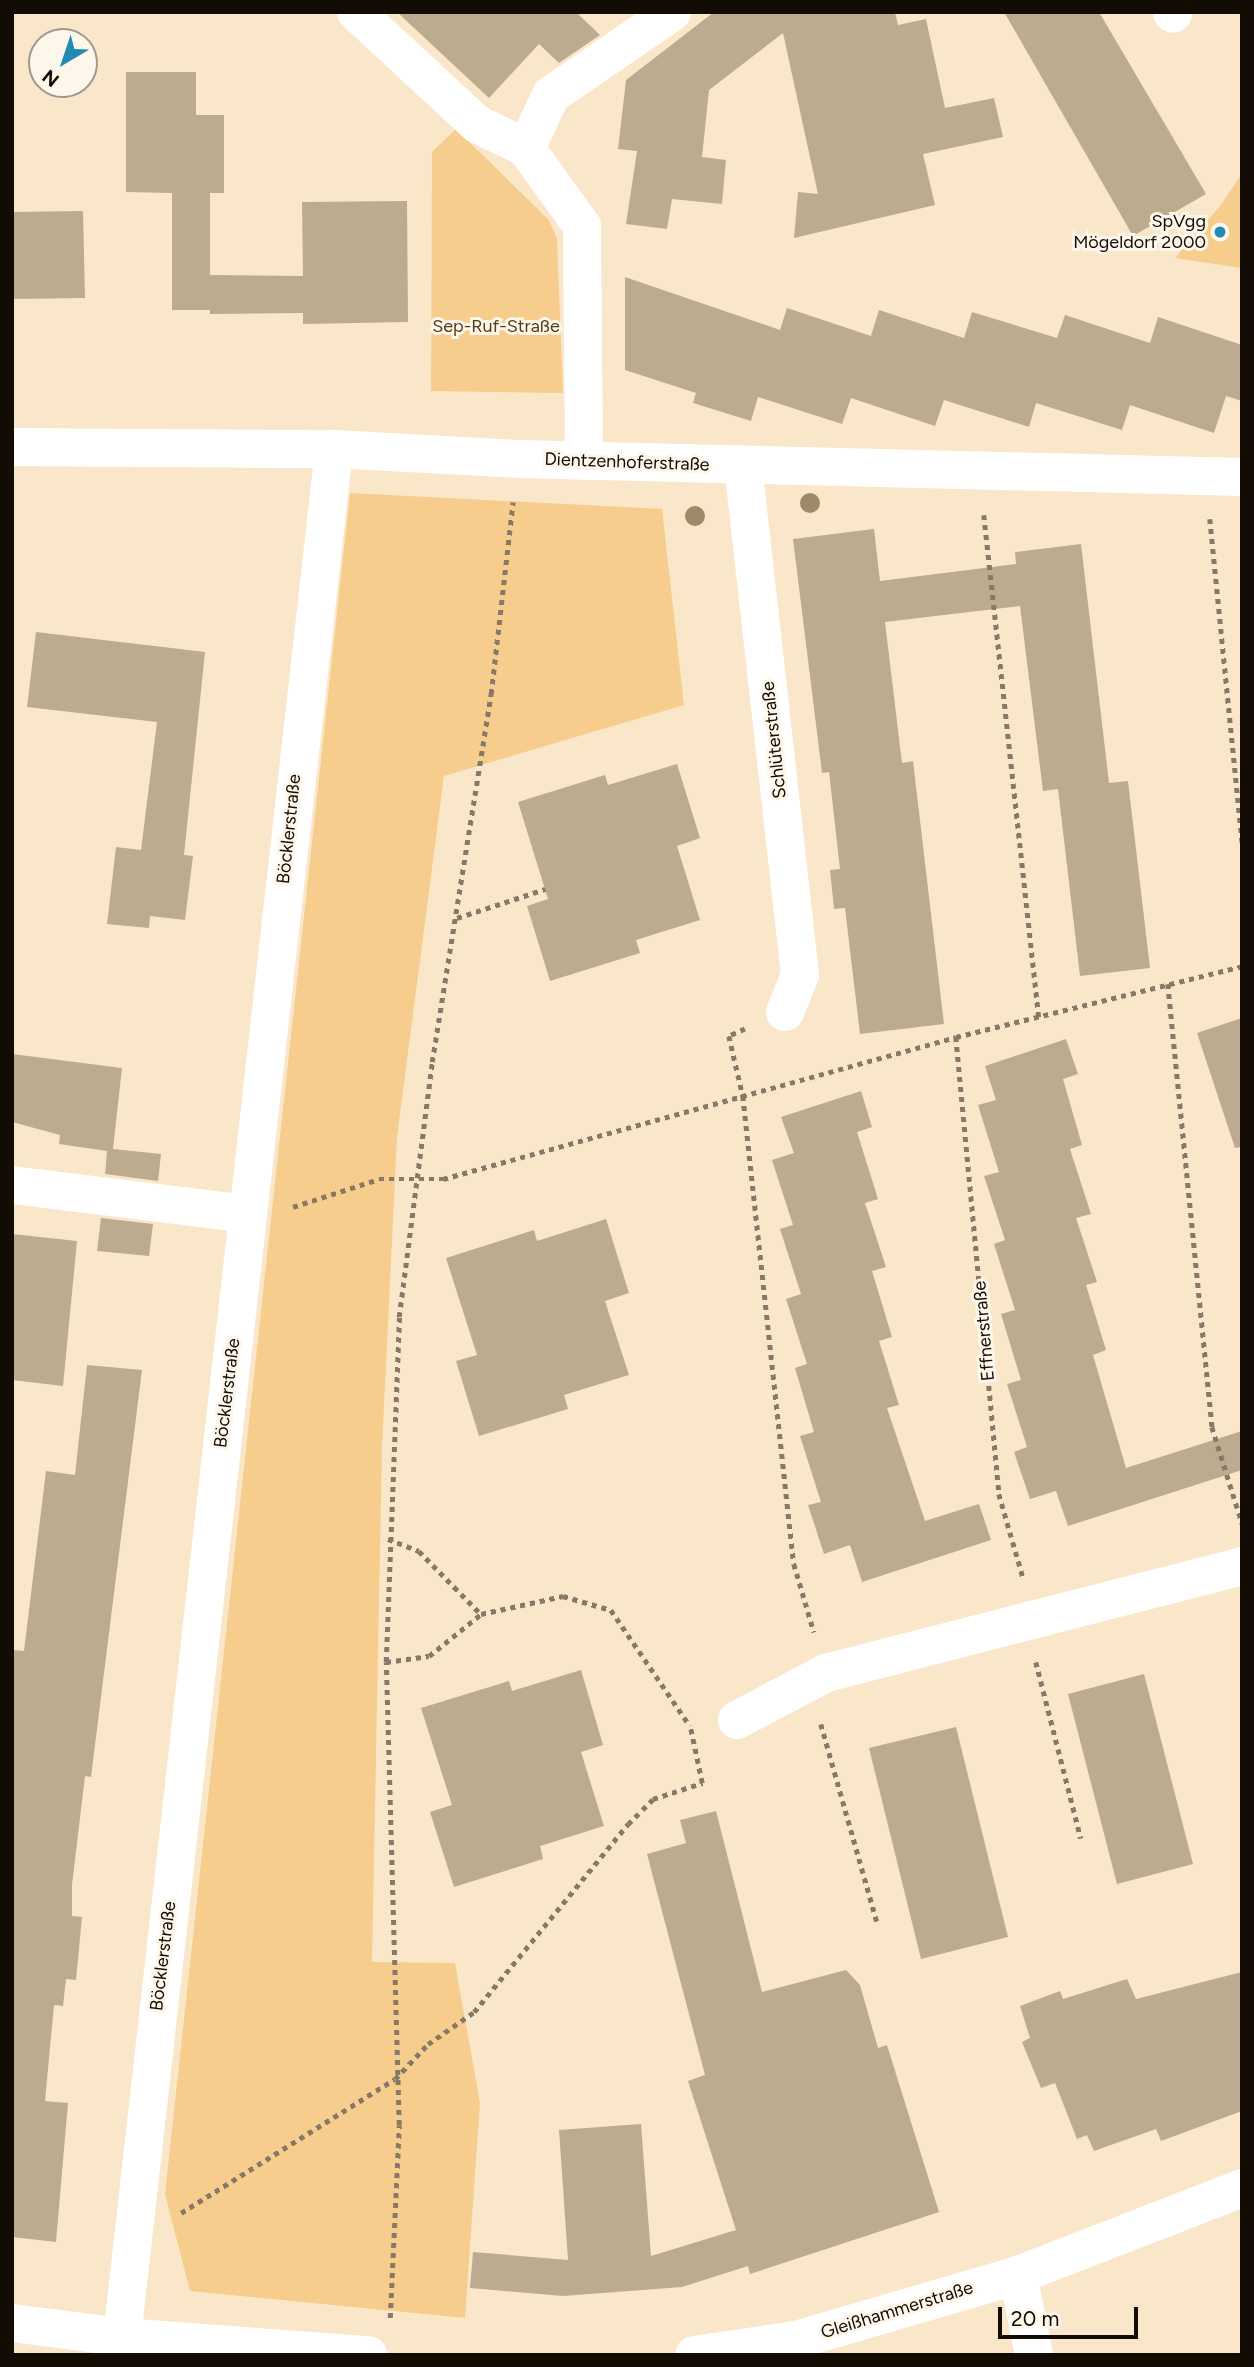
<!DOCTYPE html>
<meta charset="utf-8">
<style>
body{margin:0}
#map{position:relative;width:1254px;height:2367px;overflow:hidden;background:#fae7ca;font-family:Figtree,sans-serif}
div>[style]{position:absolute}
.green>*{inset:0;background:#f6cd8d}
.building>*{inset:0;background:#bdab8f}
.path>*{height:4.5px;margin-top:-2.25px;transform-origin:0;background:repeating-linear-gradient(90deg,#867967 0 5px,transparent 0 10px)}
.minor>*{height:38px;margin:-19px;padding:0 19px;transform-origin:19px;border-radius:19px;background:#fff}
.trees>*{width:20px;height:20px;margin:-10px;border-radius:50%;background:#9e8a6a}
.dots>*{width:19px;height:19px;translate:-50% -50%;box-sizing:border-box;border:4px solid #fdf6ea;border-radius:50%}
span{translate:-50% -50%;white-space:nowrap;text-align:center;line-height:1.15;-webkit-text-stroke:6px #fdf6ea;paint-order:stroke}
.poi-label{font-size:18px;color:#120c04}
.right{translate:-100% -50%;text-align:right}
.park-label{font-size:18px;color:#523d1b}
.street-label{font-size:18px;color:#120c04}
.frame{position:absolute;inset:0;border:14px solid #120c04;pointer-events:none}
.north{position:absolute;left:28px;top:28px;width:70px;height:70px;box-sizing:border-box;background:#fdf6ea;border:2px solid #9f988e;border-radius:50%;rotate:219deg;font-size:19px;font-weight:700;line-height:28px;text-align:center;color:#120c04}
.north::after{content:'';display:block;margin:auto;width:24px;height:32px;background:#228bb3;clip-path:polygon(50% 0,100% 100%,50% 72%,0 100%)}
.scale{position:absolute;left:998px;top:2307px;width:140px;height:32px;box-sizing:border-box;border:4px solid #120c04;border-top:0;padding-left:9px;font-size:21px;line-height:24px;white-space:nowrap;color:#120c04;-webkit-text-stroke:5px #fdf6ea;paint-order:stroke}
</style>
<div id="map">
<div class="green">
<div style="clip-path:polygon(456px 129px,549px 220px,557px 239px,563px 393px,431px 391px,432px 152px)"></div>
<div style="clip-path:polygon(1242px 173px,1242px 268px,1175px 258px,1221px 205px)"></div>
<div style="clip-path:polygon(350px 493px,662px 509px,684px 705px,444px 776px,397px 1137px,382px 1448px,372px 1962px,455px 1963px,480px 2103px,465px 2318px,190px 2291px,165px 2194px)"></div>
</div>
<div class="building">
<div style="clip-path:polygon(397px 12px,576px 12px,600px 35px,559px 63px,539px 44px,489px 98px)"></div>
<div style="clip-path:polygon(714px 12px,895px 12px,898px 25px,926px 19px,945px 108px,994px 98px,1003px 137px,923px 154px,935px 205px,794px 238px,798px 192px,818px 194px,783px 33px,709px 90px,702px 157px,726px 160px,722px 204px,672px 199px,667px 229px,626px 224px,637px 151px,618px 149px,626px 80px)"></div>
<div style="clip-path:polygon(1004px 12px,1099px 12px,1206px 194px,1133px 236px)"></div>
<div style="clip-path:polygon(126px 72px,196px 72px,196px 115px,224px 115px,224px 193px,210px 193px,210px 275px,303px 276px,302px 202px,407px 201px,408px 322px,303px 324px,303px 313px,210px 314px,210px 310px,172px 310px,172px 193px,126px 192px)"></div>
<div style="clip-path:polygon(83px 211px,85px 298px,12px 299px,12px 212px)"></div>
<div style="clip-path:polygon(625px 277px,780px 330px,787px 308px,871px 336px,879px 310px,964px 338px,972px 312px,1057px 338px,1065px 315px,1150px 343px,1158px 317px,1242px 345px,1242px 401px,1226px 396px,1214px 433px,1130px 405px,1122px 430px,1036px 403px,1029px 427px,944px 400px,935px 426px,851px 398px,842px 424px,758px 397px,751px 421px,693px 403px,696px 393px,625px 370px)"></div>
<div style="clip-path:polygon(874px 529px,880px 581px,1016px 564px,1015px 552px,1081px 544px,1109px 783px,1128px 781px,1150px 968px,1080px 976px,1058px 789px,1043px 791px,1020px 606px,885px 622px,902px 763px,913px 761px,944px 1024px,860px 1034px,845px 908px,834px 909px,830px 870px,840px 869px,829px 772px,822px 773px,793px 539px)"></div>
<div style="clip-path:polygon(36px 632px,205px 652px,184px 855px,193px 856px,185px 920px,150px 916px,149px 928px,107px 924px,116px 847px,141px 850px,157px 722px,27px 707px)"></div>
<div style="clip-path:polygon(677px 764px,700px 838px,677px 846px,700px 920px,636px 940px,640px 953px,550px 981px,527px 906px,548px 899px,518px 802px,605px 775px,608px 785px)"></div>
<div style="clip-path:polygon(1242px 1018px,1242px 1147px,1235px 1148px,1197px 1033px)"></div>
<div style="clip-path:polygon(1066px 1039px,1078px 1074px,1063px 1079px,1082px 1145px,1070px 1149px,1091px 1214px,1076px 1218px,1097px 1282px,1086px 1285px,1106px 1350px,1093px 1355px,1126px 1468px,1242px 1431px,1242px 1470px,1068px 1526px,1056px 1491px,1030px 1499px,1014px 1452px,1027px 1447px,1007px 1384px,1021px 1380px,1001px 1314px,1015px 1310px,994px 1244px,1005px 1240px,984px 1176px,999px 1172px,978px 1105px,996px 1100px,985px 1066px)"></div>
<div style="clip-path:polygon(12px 1054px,122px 1068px,113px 1149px,161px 1154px,158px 1181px,105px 1174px,107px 1151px,59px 1144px,60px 1135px,12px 1122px)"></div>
<div style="clip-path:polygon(861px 1091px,872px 1127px,857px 1132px,878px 1199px,865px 1203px,886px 1267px,872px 1271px,892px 1337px,879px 1341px,899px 1405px,887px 1408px,925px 1521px,979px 1504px,991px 1540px,862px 1582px,850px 1545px,824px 1554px,808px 1505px,821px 1502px,800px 1436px,814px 1432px,795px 1368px,807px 1364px,786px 1299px,801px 1294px,780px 1229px,793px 1225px,772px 1160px,794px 1153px,781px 1117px)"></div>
<div style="clip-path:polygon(101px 1218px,153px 1224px,149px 1256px,97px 1251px)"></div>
<div style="clip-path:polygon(606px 1219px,629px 1293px,605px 1301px,629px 1375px,564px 1395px,568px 1409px,479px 1436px,456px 1361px,477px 1355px,446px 1258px,534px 1230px,537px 1241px)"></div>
<div style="clip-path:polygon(12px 1234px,77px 1241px,63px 1386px,12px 1380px)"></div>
<div style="clip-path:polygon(87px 1365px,142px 1370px,91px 1777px,85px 1776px,72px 1885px,72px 1916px,82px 1917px,76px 1980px,66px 1979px,63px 2006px,54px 2005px,45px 2101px,68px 2103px,56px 2242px,12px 2237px,12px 1650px,24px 1651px,46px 1471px,75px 1475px)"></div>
<div style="clip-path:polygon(581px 1670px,603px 1745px,581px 1752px,604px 1826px,540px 1846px,543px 1859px,454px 1887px,430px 1812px,452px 1805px,421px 1708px,509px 1681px,512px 1691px)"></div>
<div style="clip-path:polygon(1144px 1674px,1193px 1864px,1117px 1884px,1068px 1694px)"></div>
<div style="clip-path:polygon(956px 1727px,1008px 1937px,921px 1959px,869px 1748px)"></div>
<div style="clip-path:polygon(716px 1811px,762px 1992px,846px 1970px,860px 1985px,878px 2048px,887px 2045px,939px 2212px,750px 2274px,748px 2266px,682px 2287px,563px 2296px,470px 2288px,473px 2252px,568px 2260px,559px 2130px,641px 2124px,651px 2256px,736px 2230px,688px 2081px,705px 2075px,647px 1854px,686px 1843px,680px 1820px)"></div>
<div style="clip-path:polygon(1242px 1972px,1242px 2111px,1161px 2141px,1156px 2129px,1094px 2151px,1087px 2135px,1077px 2139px,1055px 2083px,1041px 2088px,1022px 2042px,1030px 2038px,1020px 2006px,1060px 1991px,1063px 1999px,1127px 1979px,1136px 1999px)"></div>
</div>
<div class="path">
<div style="left:984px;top:515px;width:506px;rotate:83.76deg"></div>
<div style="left:1210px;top:519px;width:325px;rotate:84.3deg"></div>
<div style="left:457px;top:918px;width:93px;rotate:-18.2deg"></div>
<div style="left:1168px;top:984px;width:445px;rotate:84.3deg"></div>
<div style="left:1212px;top:1427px;width:101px;rotate:72.6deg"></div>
<div style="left:745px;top:1029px;width:17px;rotate:156deg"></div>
<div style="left:729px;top:1036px;width:62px;rotate:76.9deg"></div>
<div style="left:743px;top:1096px;width:471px;rotate:83.8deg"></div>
<div style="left:794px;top:1564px;width:71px;rotate:73.6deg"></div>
<div style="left:956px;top:1037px;width:459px;rotate:84.6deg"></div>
<div style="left:999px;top:1494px;width:86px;rotate:73.9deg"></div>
<div style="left:293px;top:1207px;width:90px;rotate:-18deg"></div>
<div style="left:379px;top:1179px;width:64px"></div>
<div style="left:443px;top:1179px;width:532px;rotate:-15.47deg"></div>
<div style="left:956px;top:1037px;width:295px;rotate:-13.9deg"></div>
<div style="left:388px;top:1539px;width:33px;rotate:21deg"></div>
<div style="left:419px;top:1551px;width:88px;rotate:45.5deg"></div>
<div style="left:386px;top:1662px;width:43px;rotate:-7.9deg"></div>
<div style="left:429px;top:1656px;width:67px;rotate:-38.9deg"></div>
<div style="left:481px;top:1614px;width:84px;rotate:-12.4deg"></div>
<div style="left:563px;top:1596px;width:50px;rotate:16.3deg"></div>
<div style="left:611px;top:1610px;width:140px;rotate:55.7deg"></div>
<div style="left:1036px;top:1662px;width:182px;rotate:75.7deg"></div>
<div style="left:821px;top:1724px;width:206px;rotate:74.2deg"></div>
<div style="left:181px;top:2213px;width:252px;rotate:-32.1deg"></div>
<div style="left:395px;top:2079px;width:48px;rotate:-46.7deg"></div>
<div style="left:428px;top:2044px;width:56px;rotate:-34.8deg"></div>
<div style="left:474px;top:2012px;width:243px;rotate:-50.7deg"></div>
<div style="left:628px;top:1824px;width:35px;rotate:-45deg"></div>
<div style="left:653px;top:1799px;width:52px;rotate:-18.1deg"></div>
<div style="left:702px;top:1783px;width:58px;rotate:-101.9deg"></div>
<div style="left:390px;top:2318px;width:193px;rotate:-87.3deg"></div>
<div style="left:399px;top:2125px;width:463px;rotate:-91.6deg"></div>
<div style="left:386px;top:1662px;width:345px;rotate:-87.8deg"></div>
<div style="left:399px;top:1317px;width:257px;rotate:-82.6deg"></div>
<div style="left:432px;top:1062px;width:373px;rotate:-80.9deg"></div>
<div style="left:491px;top:694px;width:193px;rotate:-83.5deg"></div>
</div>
<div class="minor">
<div style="left:356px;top:12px;width:165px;rotate:42.8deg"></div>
<div style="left:477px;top:124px;width:55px;rotate:26.1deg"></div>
<div style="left:1172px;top:12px;width:2px;rotate:63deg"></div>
<div style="left:12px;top:447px;width:322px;rotate:0.4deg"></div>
<div style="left:334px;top:449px;width:184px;rotate:3.1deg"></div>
<div style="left:518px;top:459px;width:724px;rotate:1.42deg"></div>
<div style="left:584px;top:461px;width:235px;rotate:-90.5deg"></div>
<div style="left:582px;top:226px;width:96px;rotate:-125.7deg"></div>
<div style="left:526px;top:148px;width:59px;rotate:-64.7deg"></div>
<div style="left:551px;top:95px;width:147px;rotate:-34.4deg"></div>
<div style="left:743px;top:465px;width:513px;rotate:83.62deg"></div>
<div style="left:800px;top:975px;width:40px;rotate:112deg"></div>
<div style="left:12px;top:1185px;width:238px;rotate:7deg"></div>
<div style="left:737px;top:1720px;width:101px;rotate:-27.8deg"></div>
<div style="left:826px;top:1673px;width:430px;rotate:-14.4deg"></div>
<div style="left:1018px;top:2275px;width:82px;rotate:78.7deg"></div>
<div style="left:12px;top:2323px;width:111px;rotate:7.3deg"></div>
<div style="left:122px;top:2337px;width:247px;rotate:4.2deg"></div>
<div style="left:122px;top:2337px;width:1900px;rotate:-83.59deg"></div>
<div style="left:694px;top:2355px;width:103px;rotate:-8.4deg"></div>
<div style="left:796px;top:2340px;width:231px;rotate:-16.3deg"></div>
<div style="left:1018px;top:2275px;width:240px;rotate:-21.2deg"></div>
</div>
<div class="trees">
<div style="left:810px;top:503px"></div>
<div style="left:695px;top:516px"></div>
</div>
<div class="dots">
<div style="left:1220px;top:232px;background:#228bb3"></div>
</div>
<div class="poi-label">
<span class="right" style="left:1206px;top:232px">SpVgg<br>Mögeldorf 2000</span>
</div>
<div class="park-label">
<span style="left:496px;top:326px">Sep-Ruf-Straße</span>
</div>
<div class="street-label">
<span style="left:627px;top:462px;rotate:2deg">Dientzenhoferstraße</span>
<span style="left:774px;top:740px;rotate:-96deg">Schlüterstraße</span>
<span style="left:289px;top:829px;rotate:-84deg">Böcklerstraße</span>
<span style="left:984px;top:1331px;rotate:-95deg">Effnerstraße</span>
<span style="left:227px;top:1393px;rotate:-83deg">Böcklerstraße</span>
<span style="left:163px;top:1956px;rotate:-83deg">Böcklerstraße</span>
<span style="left:897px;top:2310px;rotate:-17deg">Gleißhammerstraße</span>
</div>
<div class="frame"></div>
<div class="north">N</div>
<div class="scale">20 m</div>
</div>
